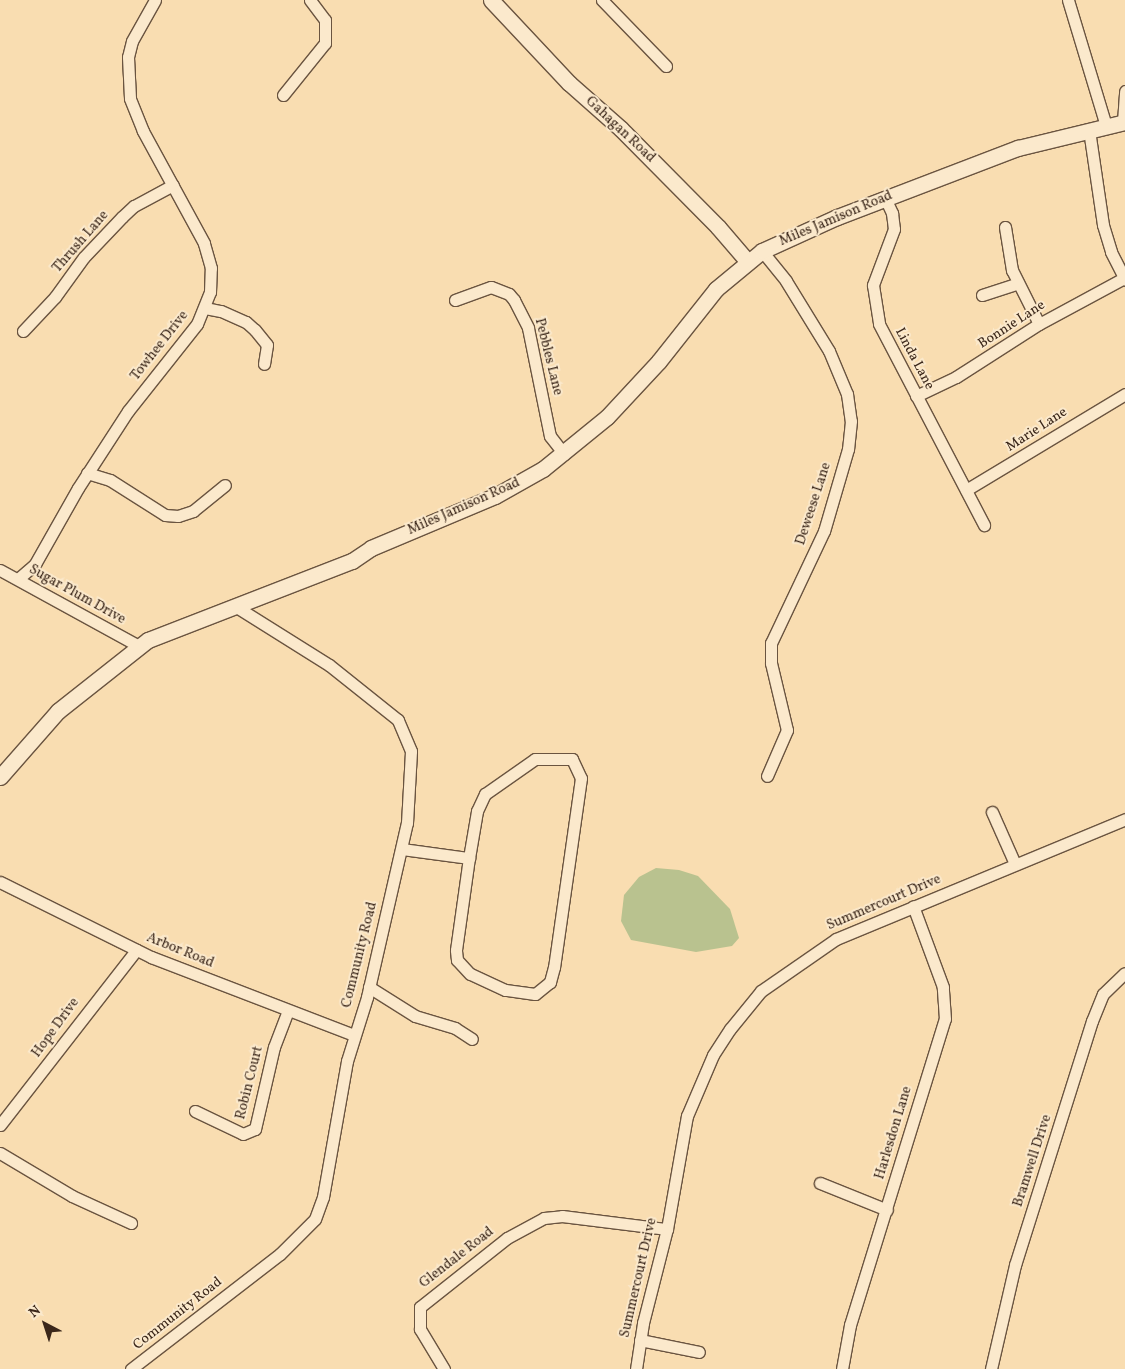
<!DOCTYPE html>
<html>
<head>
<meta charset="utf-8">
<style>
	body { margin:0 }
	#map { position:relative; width:1125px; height:1369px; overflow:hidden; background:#f9ddb1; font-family:Vollkorn,serif }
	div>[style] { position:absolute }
	.green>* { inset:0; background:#b9c28f }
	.roads { filter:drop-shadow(1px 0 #6a5440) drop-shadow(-1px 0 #6a5440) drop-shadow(0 1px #6a5440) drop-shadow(0 -1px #6a5440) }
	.street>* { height:11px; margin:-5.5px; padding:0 5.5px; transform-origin:5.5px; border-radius:5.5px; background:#fbe9cc }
	.secondary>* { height:15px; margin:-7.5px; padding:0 7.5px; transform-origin:7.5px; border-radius:7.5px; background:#fbe9cc }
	span { translate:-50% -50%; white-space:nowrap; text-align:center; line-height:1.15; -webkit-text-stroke:4px #fbe9cc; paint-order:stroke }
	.street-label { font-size:14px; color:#3b271a }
	.north { position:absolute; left:20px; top:1299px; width:50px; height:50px; -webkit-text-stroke:4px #fbe9cc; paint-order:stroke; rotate:320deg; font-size:14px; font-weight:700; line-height:20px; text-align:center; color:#3b271a }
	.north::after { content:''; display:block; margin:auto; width:18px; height:22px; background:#3b271a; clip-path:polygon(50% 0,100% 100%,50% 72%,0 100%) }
</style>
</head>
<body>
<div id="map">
	<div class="green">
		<i style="clip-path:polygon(656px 868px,679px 870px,698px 876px,730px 909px,739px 938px,732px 946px,696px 952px,631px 940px,621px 921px,624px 895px,639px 877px)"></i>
	</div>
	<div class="roads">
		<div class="street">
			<i style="left:602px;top:0;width:92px;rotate:45.9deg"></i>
			<i style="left:1068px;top:0;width:132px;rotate:73.2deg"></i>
			<i style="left:283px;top:95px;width:67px;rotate:-51.1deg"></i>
			<i style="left:325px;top:43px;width:23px;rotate:-90deg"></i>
			<i style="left:325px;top:20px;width:25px;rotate:-127deg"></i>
			<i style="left:1123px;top:122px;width:31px;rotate:-86deg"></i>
			<i style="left:1089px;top:130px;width:96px;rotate:81.6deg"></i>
			<i style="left:1103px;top:225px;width:28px;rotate:73deg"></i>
			<i style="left:1111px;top:252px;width:31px;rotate:63deg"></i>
			<i style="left:885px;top:198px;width:17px;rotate:65deg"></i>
			<i style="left:892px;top:213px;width:16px;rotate:83deg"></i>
			<i style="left:894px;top:229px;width:60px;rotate:110.6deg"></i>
			<i style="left:873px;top:285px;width:39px;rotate:81deg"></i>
			<i style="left:879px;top:324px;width:227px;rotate:62.4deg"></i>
			<i style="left:1005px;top:227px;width:44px;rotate:80.8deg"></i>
			<i style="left:1012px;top:270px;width:60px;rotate:63.4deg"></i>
			<i style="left:762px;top:251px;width:38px;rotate:51deg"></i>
			<i style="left:786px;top:281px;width:82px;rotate:58.4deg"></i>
			<i style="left:829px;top:351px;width:47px;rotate:67.3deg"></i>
			<i style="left:847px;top:394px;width:27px;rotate:82deg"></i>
			<i style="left:851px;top:421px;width:28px;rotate:96deg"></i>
			<i style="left:848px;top:449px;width:85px;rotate:106.3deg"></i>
			<i style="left:824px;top:531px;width:124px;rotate:115.3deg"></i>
			<i style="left:771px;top:643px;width:20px;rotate:90deg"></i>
			<i style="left:771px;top:663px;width:69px;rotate:76.6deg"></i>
			<i style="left:787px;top:730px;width:50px;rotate:113.5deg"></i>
			<i style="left:982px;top:295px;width:38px;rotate:-18deg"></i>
			<i style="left:455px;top:300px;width:38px;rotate:-20deg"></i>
			<i style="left:491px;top:287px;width:19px;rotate:21deg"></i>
			<i style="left:509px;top:294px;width:8px;rotate:50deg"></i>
			<i style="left:514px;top:300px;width:31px;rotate:63deg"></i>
			<i style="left:528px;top:328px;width:110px;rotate:78.5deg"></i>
			<i style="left:550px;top:436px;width:23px;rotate:52deg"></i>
			<i style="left:205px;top:308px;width:16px;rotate:11deg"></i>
			<i style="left:221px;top:311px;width:27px;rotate:24deg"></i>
			<i style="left:246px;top:322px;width:12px;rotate:42deg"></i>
			<i style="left:255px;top:330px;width:19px;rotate:51deg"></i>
			<i style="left:267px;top:345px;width:19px;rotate:99deg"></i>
			<i style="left:23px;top:331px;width:47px;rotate:-46.7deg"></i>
			<i style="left:55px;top:297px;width:49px;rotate:-54.1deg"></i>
			<i style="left:84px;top:257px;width:55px;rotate:-46.5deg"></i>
			<i style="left:122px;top:217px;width:16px;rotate:-43deg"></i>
			<i style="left:134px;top:206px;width:44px;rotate:-28.3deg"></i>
			<i style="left:916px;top:396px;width:44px;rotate:-25.4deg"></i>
			<i style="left:956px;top:377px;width:98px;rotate:-32.6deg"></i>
			<i style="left:1039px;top:324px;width:97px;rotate:-28.4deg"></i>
			<i style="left:87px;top:473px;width:24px;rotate:17deg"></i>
			<i style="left:110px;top:480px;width:65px;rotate:32.5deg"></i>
			<i style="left:165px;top:515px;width:13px;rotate:4deg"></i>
			<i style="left:178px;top:516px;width:16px;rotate:-18deg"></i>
			<i style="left:193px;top:511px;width:41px;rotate:-39.1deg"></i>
			<i style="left:966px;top:490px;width:186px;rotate:-31.1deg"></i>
			<i style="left:0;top:570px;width:158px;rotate:28.7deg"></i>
			<i style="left:18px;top:579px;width:23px;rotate:-41deg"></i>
			<i style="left:35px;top:564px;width:87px;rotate:-60.5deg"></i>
			<i style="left:78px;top:488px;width:92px;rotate:-57deg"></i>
			<i style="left:128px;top:411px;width:111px;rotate:-51.6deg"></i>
			<i style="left:197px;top:324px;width:35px;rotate:-68deg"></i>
			<i style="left:210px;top:292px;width:24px;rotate:-88deg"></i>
			<i style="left:211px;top:268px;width:26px;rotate:-106deg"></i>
			<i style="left:204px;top:243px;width:128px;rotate:-118.6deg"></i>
			<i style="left:143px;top:131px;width:35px;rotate:-112deg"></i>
			<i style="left:130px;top:98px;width:41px;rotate:-92.8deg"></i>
			<i style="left:128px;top:57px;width:16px;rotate:-76deg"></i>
			<i style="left:132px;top:41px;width:47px;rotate:-60.7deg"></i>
			<i style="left:992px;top:812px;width:57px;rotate:66.1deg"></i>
			<i style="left:402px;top:849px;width:68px;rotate:7.7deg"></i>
			<i style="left:469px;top:858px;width:48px;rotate:-80.3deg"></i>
			<i style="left:477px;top:811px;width:19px;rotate:-65deg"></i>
			<i style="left:485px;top:794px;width:61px;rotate:-35deg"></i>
			<i style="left:535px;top:759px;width:37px"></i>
			<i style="left:572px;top:759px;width:21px;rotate:65deg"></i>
			<i style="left:581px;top:778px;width:191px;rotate:98.1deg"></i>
			<i style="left:554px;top:967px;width:16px;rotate:105deg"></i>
			<i style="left:550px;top:982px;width:19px;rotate:141deg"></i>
			<i style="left:535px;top:994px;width:30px;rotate:-172deg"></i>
			<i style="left:505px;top:990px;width:38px;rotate:-155deg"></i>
			<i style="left:470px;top:974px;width:19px;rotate:-133deg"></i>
			<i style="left:457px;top:960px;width:10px;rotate:-96deg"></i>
			<i style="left:456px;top:950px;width:93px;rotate:-82deg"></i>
			<i style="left:0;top:882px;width:169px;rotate:26.4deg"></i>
			<i style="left:151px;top:957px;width:217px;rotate:21deg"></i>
			<i style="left:369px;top:987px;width:54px;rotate:32.2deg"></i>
			<i style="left:415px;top:1016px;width:42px;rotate:16.7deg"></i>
			<i style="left:455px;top:1028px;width:20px;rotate:33deg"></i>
			<i style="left:195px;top:1111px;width:53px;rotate:25.6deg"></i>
			<i style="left:243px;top:1134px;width:13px;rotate:-23deg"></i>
			<i style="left:255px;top:1129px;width:84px;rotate:-77deg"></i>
			<i style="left:274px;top:1047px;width:39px;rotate:-69deg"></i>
			<i style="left:0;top:1125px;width:222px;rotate:-52.1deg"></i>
			<i style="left:0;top:1153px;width:84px;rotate:30.8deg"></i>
			<i style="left:72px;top:1196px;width:65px;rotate:24.6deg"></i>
			<i style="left:820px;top:1183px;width:72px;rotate:21.9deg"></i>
			<i style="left:640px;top:1340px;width:60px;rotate:11.5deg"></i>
			<i style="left:131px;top:1369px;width:188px;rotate:-37.7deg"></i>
			<i style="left:280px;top:1254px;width:49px;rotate:-45deg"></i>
			<i style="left:315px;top:1219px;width:23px;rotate:-70deg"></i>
			<i style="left:323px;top:1197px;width:138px;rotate:-80deg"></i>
			<i style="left:347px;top:1061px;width:67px;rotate:-72.6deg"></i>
			<i style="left:367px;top:997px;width:179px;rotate:-77.1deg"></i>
			<i style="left:407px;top:823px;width:72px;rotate:-86.8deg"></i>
			<i style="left:411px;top:751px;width:34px;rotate:-113deg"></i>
			<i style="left:398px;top:720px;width:88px;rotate:-141.4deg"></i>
			<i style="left:329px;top:665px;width:111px;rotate:-147.9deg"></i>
			<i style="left:444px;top:1369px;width:47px;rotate:-121deg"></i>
			<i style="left:420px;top:1329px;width:22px;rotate:-90deg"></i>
			<i style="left:420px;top:1307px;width:111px;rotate:-38.4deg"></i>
			<i style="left:507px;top:1238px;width:42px;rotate:-28.4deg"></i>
			<i style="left:544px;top:1218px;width:18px;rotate:-6deg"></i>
			<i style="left:562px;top:1216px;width:106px;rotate:7.1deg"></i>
			<i style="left:636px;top:1369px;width:47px;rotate:-81.3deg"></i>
			<i style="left:643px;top:1323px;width:97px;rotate:-75.7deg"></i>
			<i style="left:667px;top:1229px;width:115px;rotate:-80deg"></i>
			<i style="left:687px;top:1116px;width:66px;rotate:-66.9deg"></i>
			<i style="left:713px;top:1055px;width:31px;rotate:-57deg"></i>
			<i style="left:730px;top:1029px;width:49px;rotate:-50.8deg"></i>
			<i style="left:761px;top:991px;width:91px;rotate:-34.7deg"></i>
			<i style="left:836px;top:939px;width:313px;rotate:-22.5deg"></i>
			<i style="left:842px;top:1369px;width:45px;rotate:-79.7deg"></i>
			<i style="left:850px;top:1325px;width:320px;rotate:-72.8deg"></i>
			<i style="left:945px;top:1019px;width:32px;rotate:-94deg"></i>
			<i style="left:943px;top:987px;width:86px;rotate:-110.3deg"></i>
			<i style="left:991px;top:1369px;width:107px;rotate:-77deg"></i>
			<i style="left:1015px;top:1265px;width:256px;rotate:-72.5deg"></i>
			<i style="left:1092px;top:1021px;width:29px;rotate:-68deg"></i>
			<i style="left:1103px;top:994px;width:30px;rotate:-44deg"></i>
		</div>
		<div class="secondary">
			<i style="left:491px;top:0;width:114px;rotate:46.8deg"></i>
			<i style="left:569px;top:83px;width:69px;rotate:41.5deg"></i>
			<i style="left:621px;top:129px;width:138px;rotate:45.3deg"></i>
			<i style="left:718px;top:227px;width:46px;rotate:49.4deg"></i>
			<i style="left:0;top:777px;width:88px;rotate:-48.7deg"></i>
			<i style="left:58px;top:711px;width:115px;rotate:-38.3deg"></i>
			<i style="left:148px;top:640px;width:219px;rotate:-21.2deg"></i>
			<i style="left:352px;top:561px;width:23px;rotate:-34deg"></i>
			<i style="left:371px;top:548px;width:134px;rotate:-22.8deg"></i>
			<i style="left:495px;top:496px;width:55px;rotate:-29.4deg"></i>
			<i style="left:543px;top:469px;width:82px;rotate:-39.1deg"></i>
			<i style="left:607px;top:417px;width:76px;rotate:-47.1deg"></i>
			<i style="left:659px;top:361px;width:92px;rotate:-51.6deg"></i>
			<i style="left:716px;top:289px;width:60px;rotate:-39.6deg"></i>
			<i style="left:762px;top:251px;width:82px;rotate:-24.4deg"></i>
			<i style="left:837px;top:217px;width:194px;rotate:-20.9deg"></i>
			<i style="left:1018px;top:148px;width:110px;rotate:-13.7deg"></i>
		</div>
	</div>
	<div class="street-label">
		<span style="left:620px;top:130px;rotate:43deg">Gahagan Road</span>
		<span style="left:836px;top:219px;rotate:-23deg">Miles Jamison Road</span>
		<span style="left:81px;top:242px;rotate:-49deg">Thrush Lane</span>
		<span style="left:1012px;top:325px;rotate:-33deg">Bonnie Lane</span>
		<span style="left:160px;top:346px;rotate:-52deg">Towhee Drive</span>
		<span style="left:548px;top:357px;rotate:76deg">Pebbles Lane</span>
		<span style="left:914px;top:359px;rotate:62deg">Linda Lane</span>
		<span style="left:1037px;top:430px;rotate:-33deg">Marie Lane</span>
		<span style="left:814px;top:504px;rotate:-72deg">Deweese Lane</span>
		<span style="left:464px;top:507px;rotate:-24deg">Miles Jamison Road</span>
		<span style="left:77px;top:595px;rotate:29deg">Sugar Plum Drive</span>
		<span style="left:884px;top:903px;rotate:-23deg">Summercourt Drive</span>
		<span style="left:180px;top:951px;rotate:22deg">Arbor Road</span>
		<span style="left:360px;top:955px;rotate:-76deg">Community Road</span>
		<span style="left:56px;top:1028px;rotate:-54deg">Hope Drive</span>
		<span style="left:250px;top:1083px;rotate:-76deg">Robin Court</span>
		<span style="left:894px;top:1133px;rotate:-73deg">Harlesdon Lane</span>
		<span style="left:1033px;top:1161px;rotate:-72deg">Bramwell Drive</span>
		<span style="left:457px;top:1258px;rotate:-38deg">Glendale Road</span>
		<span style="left:639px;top:1278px;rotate:-77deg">Summercourt Drive</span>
		<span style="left:178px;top:1314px;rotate:-38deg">Community Road</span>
	</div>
	<div class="north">N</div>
</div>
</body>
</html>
